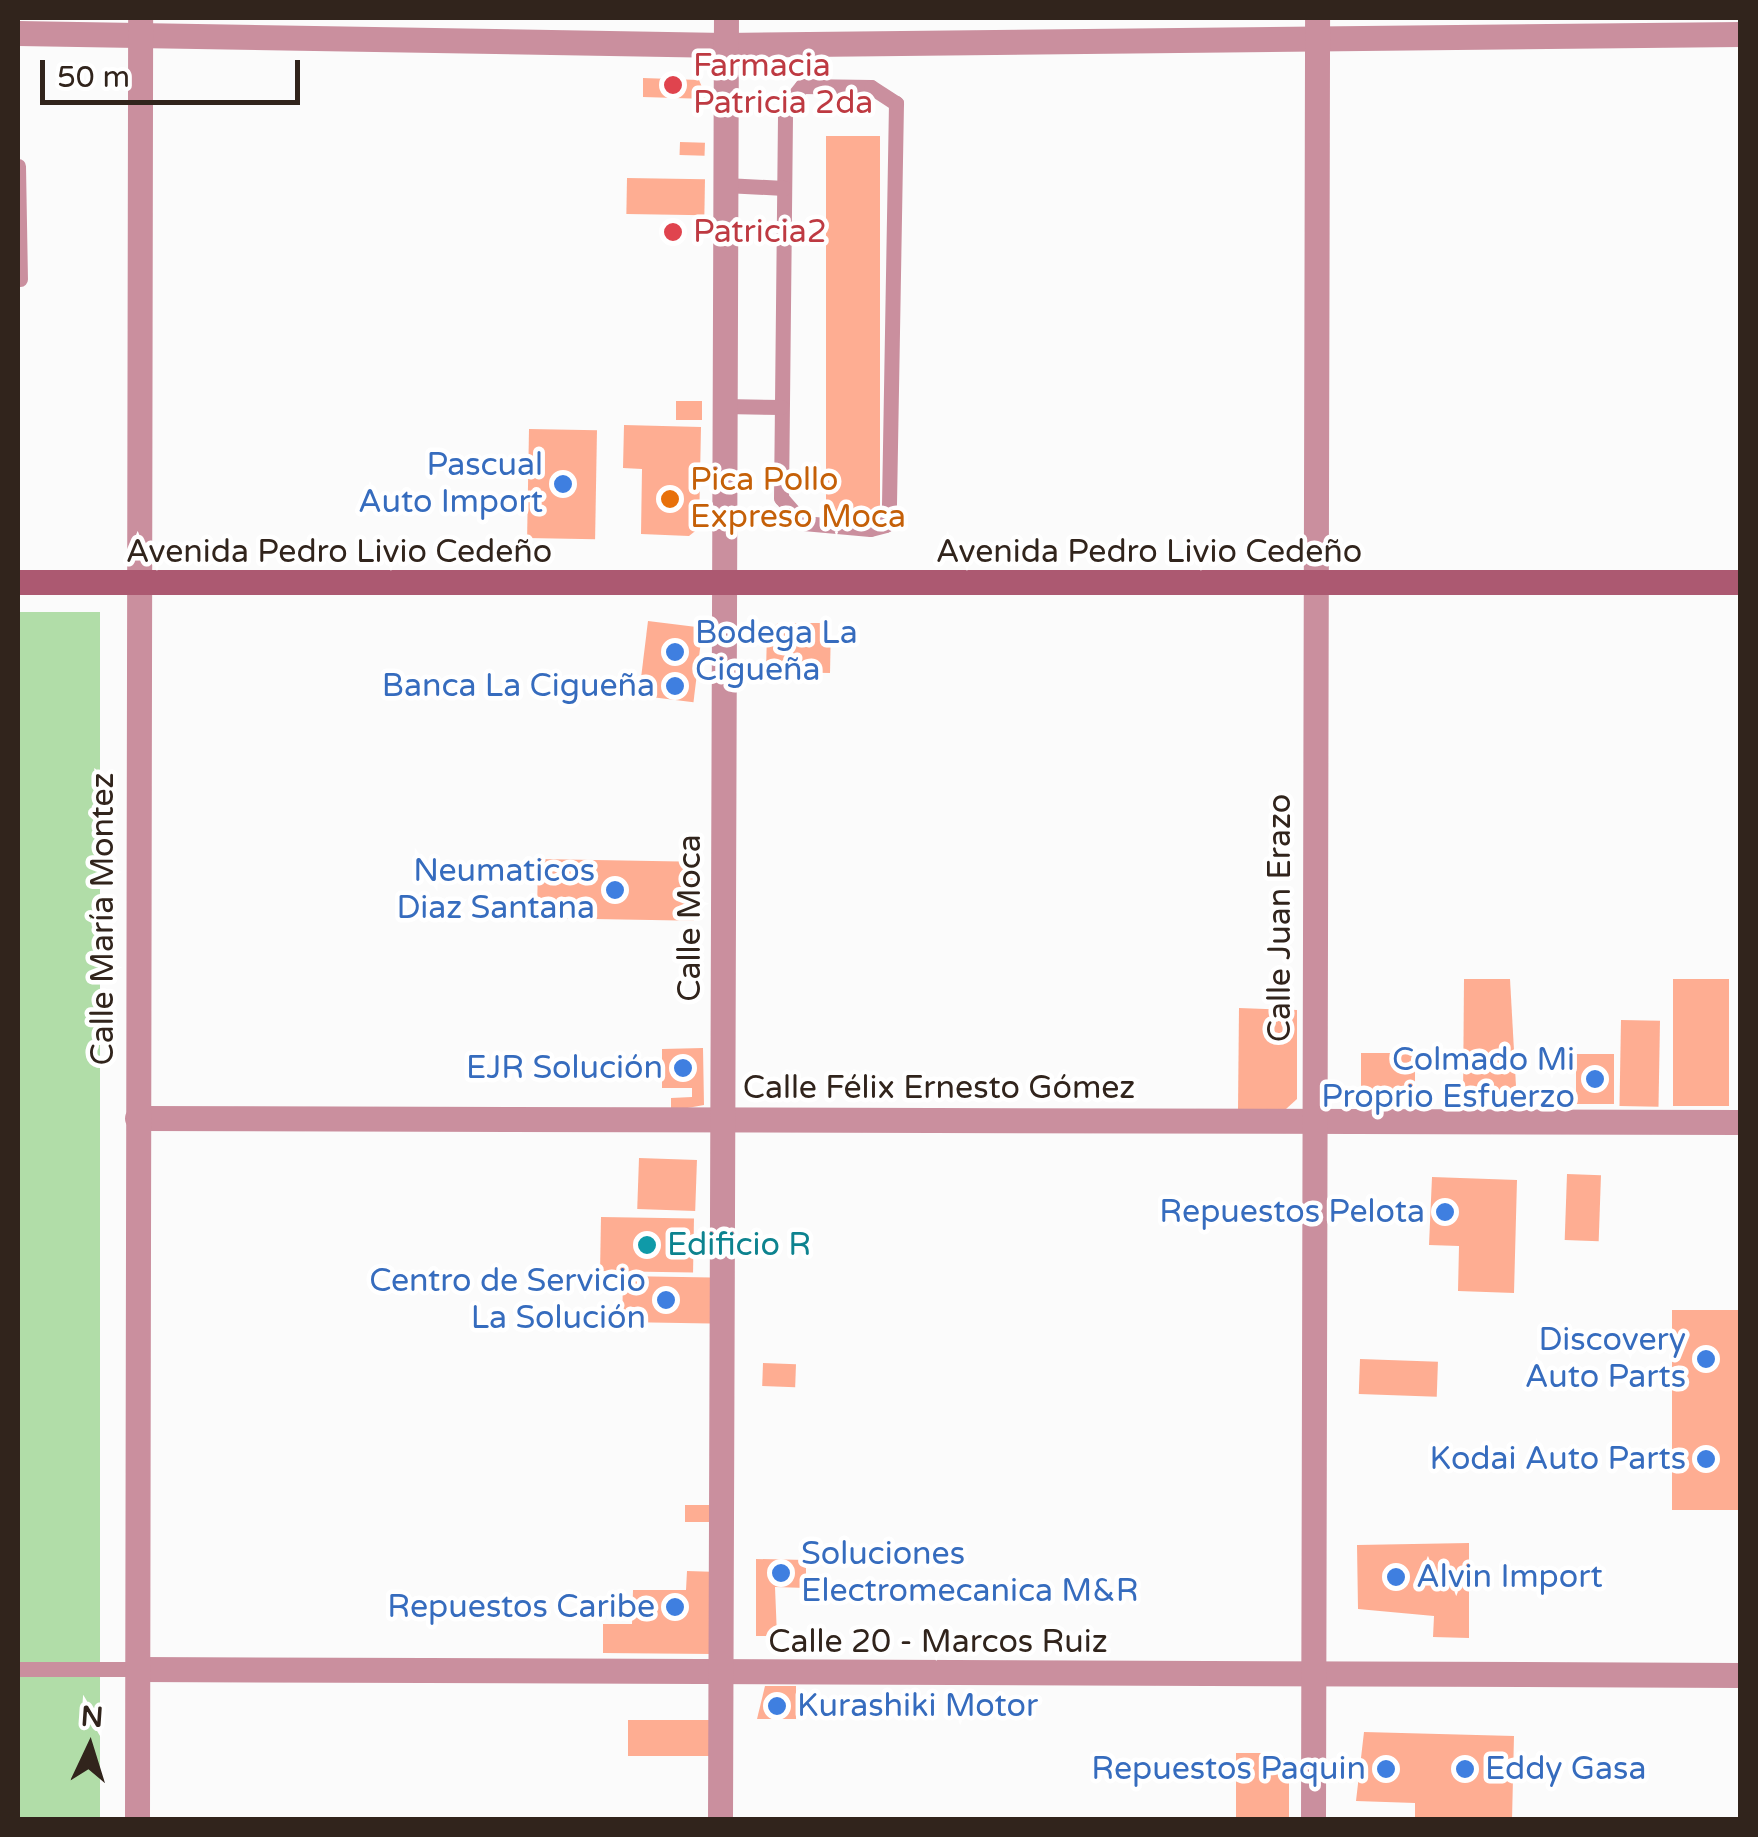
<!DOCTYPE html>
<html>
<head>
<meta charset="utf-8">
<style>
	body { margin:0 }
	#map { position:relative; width:1758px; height:1837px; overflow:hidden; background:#fbfbfb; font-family:"Varela Round",sans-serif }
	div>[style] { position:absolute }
	.green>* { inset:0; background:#b1dda8; transform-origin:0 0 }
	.building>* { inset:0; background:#fead92; transform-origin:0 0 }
	.lane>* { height:15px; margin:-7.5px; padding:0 7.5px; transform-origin:7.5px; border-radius:7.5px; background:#ca8f9e }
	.street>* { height:25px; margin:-12.5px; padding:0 12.5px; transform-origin:12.5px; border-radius:12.5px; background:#ca8f9e }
	.secondary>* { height:25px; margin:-12.5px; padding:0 12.5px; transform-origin:12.5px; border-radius:12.5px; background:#ac5971 }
	.dots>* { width:28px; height:28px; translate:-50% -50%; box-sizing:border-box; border:5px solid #fff; border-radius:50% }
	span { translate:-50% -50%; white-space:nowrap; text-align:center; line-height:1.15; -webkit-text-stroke:9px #fff; paint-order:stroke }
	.health-label { font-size:32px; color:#be3a42 }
	.left { translate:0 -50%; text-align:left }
	.shop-label { font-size:32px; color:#366cbe }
	.right { translate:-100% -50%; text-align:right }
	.food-label { font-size:32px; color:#c56008 }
	.street-label { font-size:32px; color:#31241c }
	.culture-label { font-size:32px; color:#0d838f }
	.frame { position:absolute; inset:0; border:20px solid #31241c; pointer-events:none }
	.north { position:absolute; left:40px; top:1697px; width:100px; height:100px; -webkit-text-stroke:8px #fff; paint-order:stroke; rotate:4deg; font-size:28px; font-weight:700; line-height:40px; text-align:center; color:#31241c }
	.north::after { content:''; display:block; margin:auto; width:35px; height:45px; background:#31241c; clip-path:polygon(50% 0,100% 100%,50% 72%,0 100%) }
	.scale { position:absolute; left:40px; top:60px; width:260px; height:45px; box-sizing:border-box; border:5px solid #31241c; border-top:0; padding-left:12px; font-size:30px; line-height:35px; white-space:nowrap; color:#31241c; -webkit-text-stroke:8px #fff; paint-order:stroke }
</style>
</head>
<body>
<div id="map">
	<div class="green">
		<i style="left:18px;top:612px;width:82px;height:1208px"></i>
	</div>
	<div class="building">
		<i style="clip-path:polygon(643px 78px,699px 80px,707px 99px,643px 97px)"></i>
		<i style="left:826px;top:136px;width:54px;height:380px"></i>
		<i style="left:680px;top:142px;width:25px;height:13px;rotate:2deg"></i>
		<i style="left:627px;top:178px;width:78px;height:36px;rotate:1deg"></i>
		<i style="left:676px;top:401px;width:26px;height:19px"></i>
		<i style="clip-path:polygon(624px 425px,701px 427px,699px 528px,689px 536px,641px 534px,642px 469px,623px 468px)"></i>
		<i style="left:529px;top:429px;width:68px;height:109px;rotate:1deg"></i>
		<i style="left:648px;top:621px;width:55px;height:75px;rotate:7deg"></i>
		<i style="clip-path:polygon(778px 623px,831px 623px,830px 673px,766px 672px,767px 632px)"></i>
		<i style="left:538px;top:859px;width:157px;height:59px;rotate:1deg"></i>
		<i style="clip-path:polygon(1464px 979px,1510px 979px,1517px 1104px,1463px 1103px)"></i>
		<i style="left:1673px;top:979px;width:56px;height:127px"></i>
		<i style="clip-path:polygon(1239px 1008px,1297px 1010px,1297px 1099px,1286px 1109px,1238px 1110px)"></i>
		<i style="left:1621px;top:1020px;width:39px;height:86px;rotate:1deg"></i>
		<i style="clip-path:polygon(703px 1048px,704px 1105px,671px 1111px,671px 1098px,692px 1097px,692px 1088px,662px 1088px,662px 1049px)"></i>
		<i style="clip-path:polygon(1361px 1053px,1415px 1053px,1415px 1098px,1361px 1091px)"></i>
		<i style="left:1576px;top:1054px;width:38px;height:50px"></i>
		<i style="left:639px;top:1158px;width:58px;height:51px;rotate:2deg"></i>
		<i style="left:1567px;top:1174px;width:34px;height:66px;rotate:2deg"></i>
		<i style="clip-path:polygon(1432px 1177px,1517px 1180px,1514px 1293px,1458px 1291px,1459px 1246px,1429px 1245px)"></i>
		<i style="left:601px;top:1217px;width:93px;height:54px;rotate:1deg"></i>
		<i style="left:623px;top:1276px;width:88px;height:46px;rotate:1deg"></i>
		<i style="left:1672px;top:1310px;width:68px;height:200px"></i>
		<i style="left:1360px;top:1359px;width:78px;height:35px;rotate:2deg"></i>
		<i style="left:763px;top:1363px;width:33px;height:23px;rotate:2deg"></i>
		<i style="left:685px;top:1505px;width:35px;height:17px"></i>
		<i style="clip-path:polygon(1469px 1543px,1469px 1638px,1433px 1637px,1434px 1616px,1358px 1609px,1357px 1545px)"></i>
		<i style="clip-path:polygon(756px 1559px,806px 1560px,806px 1588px,775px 1587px,777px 1636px,756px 1636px)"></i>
		<i style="clip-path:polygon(687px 1571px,719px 1572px,712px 1654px,603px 1653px,603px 1624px,632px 1624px,633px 1590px,686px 1590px)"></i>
		<i style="clip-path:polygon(765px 1686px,796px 1686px,796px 1719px,757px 1719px)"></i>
		<i style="left:628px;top:1720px;width:82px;height:36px"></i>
		<i style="clip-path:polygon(1364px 1732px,1514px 1736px,1512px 1820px,1415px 1820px,1415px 1803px,1356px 1801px)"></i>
		<i style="clip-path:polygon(1236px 1753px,1277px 1753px,1289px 1762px,1289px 1820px,1236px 1820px)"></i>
	</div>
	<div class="lane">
		<i style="left:802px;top:86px;width:69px;rotate:0.8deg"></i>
		<i style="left:871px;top:87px;width:30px;rotate:33deg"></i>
		<i style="left:896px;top:103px;width:404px;rotate:91deg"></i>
		<i style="left:889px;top:507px;width:18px;rotate:99deg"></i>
		<i style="left:886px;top:525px;width:16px;rotate:166deg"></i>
		<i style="left:870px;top:529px;width:67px;rotate:-174.9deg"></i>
		<i style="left:803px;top:523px;width:33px;rotate:-131deg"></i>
		<i style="left:781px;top:498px;width:391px;rotate:-89.4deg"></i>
		<i style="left:785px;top:107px;width:27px;rotate:-51deg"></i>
		<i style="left:18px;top:166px;width:113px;rotate:89deg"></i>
		<i style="left:725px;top:185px;width:59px;rotate:2.9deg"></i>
		<i style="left:724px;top:406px;width:57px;rotate:1deg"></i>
		<i style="left:18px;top:1669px;width:119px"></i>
	</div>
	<div class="street">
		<i style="left:18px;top:33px;width:707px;rotate:0.97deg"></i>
		<i style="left:725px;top:45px;width:1015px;rotate:-0.62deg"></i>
		<i style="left:137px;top:1118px;width:1603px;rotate:0.14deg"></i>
		<i style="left:137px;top:1669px;width:1603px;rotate:0.21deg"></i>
		<i style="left:137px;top:1820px;width:1802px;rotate:-89.9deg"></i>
		<i style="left:720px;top:1820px;width:1802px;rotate:-89.81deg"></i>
		<i style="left:1313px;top:1820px;width:1802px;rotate:-89.87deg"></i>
	</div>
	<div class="secondary">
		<i style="left:18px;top:582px;width:1722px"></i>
	</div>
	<div class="dots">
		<i style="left:673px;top:85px;background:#e0444e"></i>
		<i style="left:673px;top:232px;background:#e0444e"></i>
		<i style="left:563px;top:484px;background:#3f7fe0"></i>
		<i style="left:670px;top:499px;background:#e8710a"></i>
		<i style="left:675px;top:652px;background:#3f7fe0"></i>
		<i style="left:675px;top:686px;background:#3f7fe0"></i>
		<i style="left:615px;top:890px;background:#3f7fe0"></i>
		<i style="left:683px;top:1068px;background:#3f7fe0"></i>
		<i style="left:1595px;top:1079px;background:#3f7fe0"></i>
		<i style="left:1445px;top:1212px;background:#3f7fe0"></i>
		<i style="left:647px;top:1245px;background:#0f9aa8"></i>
		<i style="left:666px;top:1300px;background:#3f7fe0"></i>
		<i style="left:1706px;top:1359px;background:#3f7fe0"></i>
		<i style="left:1706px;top:1459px;background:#3f7fe0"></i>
		<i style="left:781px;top:1573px;background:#3f7fe0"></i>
		<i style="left:1396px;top:1577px;background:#3f7fe0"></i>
		<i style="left:675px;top:1607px;background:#3f7fe0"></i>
		<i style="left:777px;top:1706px;background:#3f7fe0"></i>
		<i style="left:1386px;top:1769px;background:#3f7fe0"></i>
		<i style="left:1465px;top:1769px;background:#3f7fe0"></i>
	</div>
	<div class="health-label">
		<span class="left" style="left:693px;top:85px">Farmacia<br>Patricia 2da</span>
		<span class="left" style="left:693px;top:232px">Patricia2</span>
	</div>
	<div class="shop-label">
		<span class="right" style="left:543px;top:484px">Pascual<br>Auto Import</span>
		<span class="left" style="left:695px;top:652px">Bodega La<br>Cigueña</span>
		<span class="right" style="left:655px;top:686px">Banca La Cigueña</span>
		<span class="right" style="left:595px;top:890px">Neumaticos<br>Diaz Santana</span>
		<span class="right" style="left:1575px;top:1079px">Colmado Mi<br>Proprio Esfuerzo</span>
		<span class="right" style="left:663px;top:1068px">EJR Solución</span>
		<span class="right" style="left:1425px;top:1212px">Repuestos Pelota</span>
		<span class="right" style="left:646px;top:1300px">Centro de Servicio<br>La Solución</span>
		<span class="right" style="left:1686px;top:1359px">Discovery<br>Auto Parts</span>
		<span class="right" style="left:1686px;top:1459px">Kodai Auto Parts</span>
		<span class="left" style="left:801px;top:1573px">Soluciones<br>Electromecanica M&amp;R</span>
		<span class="left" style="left:1416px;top:1577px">Alvin Import</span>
		<span class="right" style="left:655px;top:1607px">Repuestos Caribe</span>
		<span class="left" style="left:797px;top:1706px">Kurashiki Motor</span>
		<span class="right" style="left:1366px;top:1769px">Repuestos Paquin</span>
		<span class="left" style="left:1485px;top:1769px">Eddy Gasa</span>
	</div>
	<div class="food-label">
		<span class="left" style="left:690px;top:499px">Pica Pollo<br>Expreso Moca</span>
	</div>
	<div class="street-label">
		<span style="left:339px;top:552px">Avenida Pedro Livio Cedeño</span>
		<span style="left:1149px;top:552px">Avenida Pedro Livio Cedeño</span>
		<span style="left:690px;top:918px;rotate:-90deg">Calle Moca</span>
		<span style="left:1280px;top:918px;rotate:-90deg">Calle Juan Erazo</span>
		<span style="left:103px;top:919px;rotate:-90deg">Calle María Montez</span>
		<span style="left:939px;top:1088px">Calle Félix Ernesto Gómez</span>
		<span style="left:938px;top:1642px">Calle 20 - Marcos Ruiz</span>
	</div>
	<div class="culture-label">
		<span class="left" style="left:667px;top:1245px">Edificio R</span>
	</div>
	<div class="frame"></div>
	<div class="north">N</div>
	<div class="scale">50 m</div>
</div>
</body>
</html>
